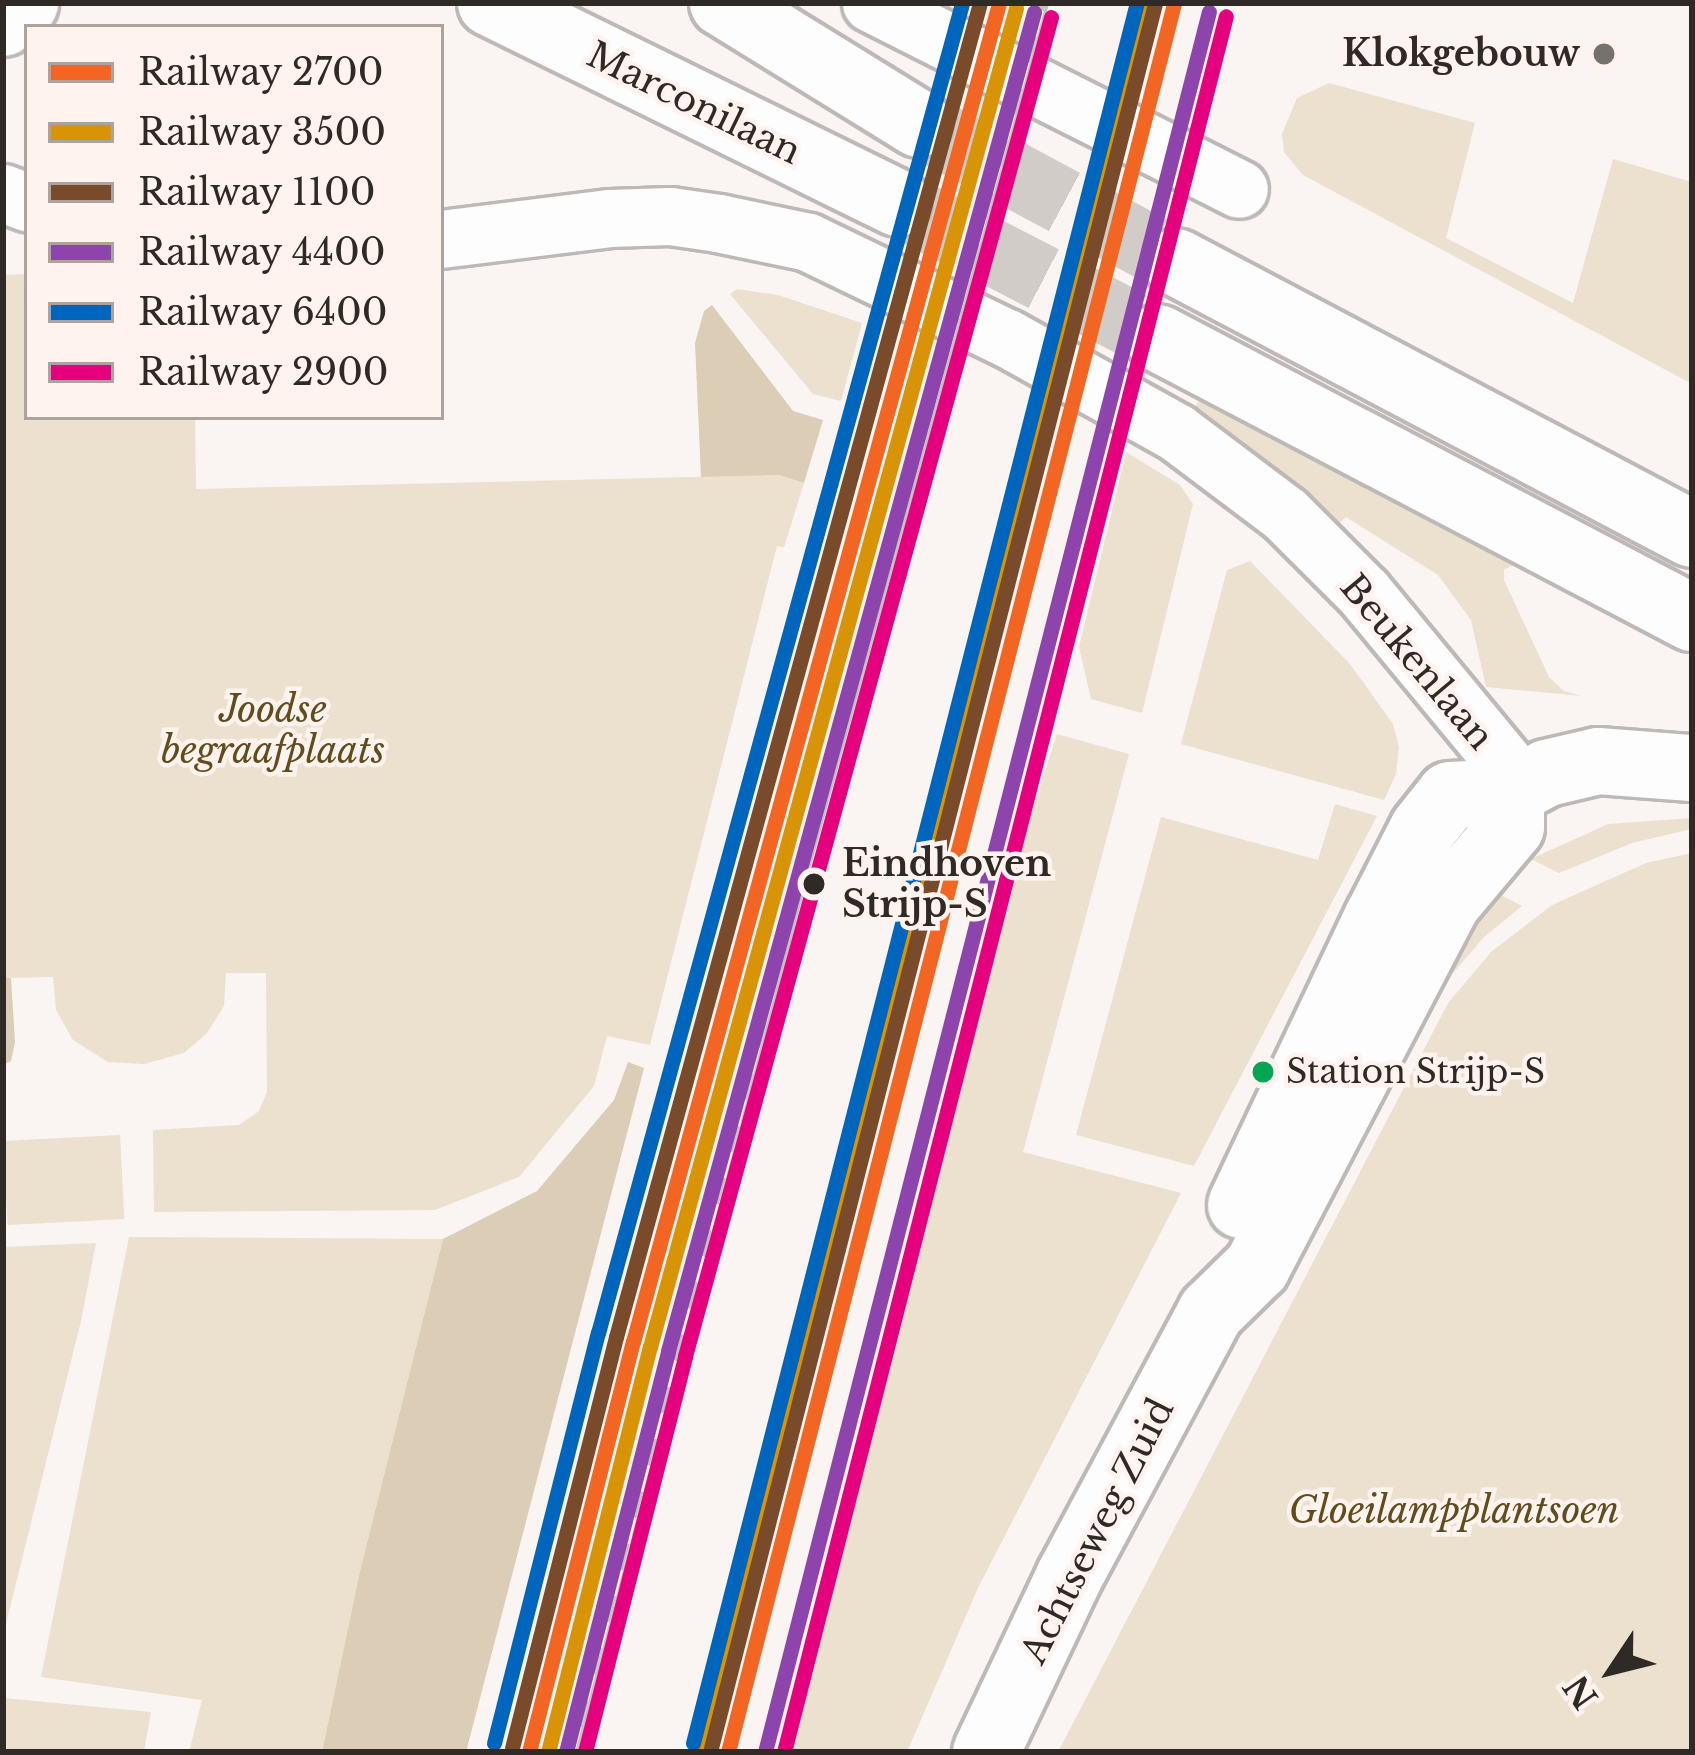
<!DOCTYPE html>
<html>
<head>
<meta charset="utf-8">
<style>
	body { margin:0 }
	#map { position:relative; width:1695px; height:1755px; overflow:hidden; background:#faf4f2; font-family:"Libre Baskerville",serif }
	div>[style] { position:absolute }
	.green>* { inset:0; background:#ece1cf; transform-origin:0 0 }
	.forest>* { inset:0; background:#dbcdb6 }
	.primary-tunnel>* { height:66px; margin-top:-33px; transform-origin:0; background:repeating-linear-gradient(90deg,#d2ccc9 0 66px,transparent 0 99px) }
	.roads { filter:drop-shadow(3px 0 #beb8b6) drop-shadow(-3px 0 #beb8b6) drop-shadow(0 3px #beb8b6) drop-shadow(0 -3px #beb8b6) }
	.street>* { height:57px; margin:-28.5px; padding:0 28.5px; transform-origin:28.5px; border-radius:28.5px; background:#fefdfd }
	.secondary>* { height:66px; margin:-33px; padding:0 33px; transform-origin:33px; border-radius:33px; background:#fefdfd }
	.primary>* { height:66px; margin:-33px; padding:0 33px; transform-origin:33px; border-radius:33px; background:#fefdfd }
	.rail>* { height:14px; margin-top:-7px; transform-origin:0; background:repeating-linear-gradient(90deg,#fef3ef 0 27px,#c4c3c2 0 54px); box-sizing:border-box; border-block:3px solid #c4c3c2 }
	.rail-1>* { height:15px; margin:-7.5px; padding:0 7.5px; transform-origin:7.5px; border-radius:7.5px; background:#f26522 }
	.rail-2>* { height:15px; margin:-7.5px; padding:0 7.5px; transform-origin:7.5px; border-radius:7.5px; background:#d99306 }
	.rail-3>* { height:15px; margin:-7.5px; padding:0 7.5px; transform-origin:7.5px; border-radius:7.5px; background:#7a4b2a }
	.rail-4>* { height:15px; margin:-7.5px; padding:0 7.5px; transform-origin:7.5px; border-radius:7.5px; background:#8e44ad }
	.rail-5>* { height:15px; margin:-7.5px; padding:0 7.5px; transform-origin:7.5px; border-radius:7.5px; background:#0065bd }
	.rail-6>* { height:15px; margin:-7.5px; padding:0 7.5px; transform-origin:7.5px; border-radius:7.5px; background:#e5007d }
	.dots>* { width:33px; height:33px; translate:-50% -50%; box-sizing:border-box; border:6px solid #fef3ef; border-radius:50% }
	span { translate:-50% -50%; white-space:nowrap; text-align:center; line-height:1.15; -webkit-text-stroke:9px #fef3ef; paint-order:stroke }
	.bus-label { font-size:33px; color:#302a27 }
	.left { translate:0 -50%; text-align:left }
	.poi-label { font-size:36px; color:#302a27; font-weight:700 }
	.right { translate:-100% -50%; text-align:right }
	.street-label { font-size:36px; color:#302a27 }
	.park-label { font-size:36px; color:#624c1b; font-style:italic }
	.stop-label { font-size:36px; color:#302a27; font-weight:700 }
	.frame { position:absolute; inset:0; border:6px solid #302a27; pointer-events:none }
	.legend { position:absolute; left:24px; top:24px; width:420px; height:396px; box-sizing:border-box; background:#fef3ef; border:3px solid #aca39f; margin:0; padding:15px 21px; list-style:none; font-size:36px; color:#302a27 }
	.legend li { display:flex; align-items:center; gap:24px; height:60px }
	.legend b { width:60px; border:3px solid #aca39f }
	.north { position:absolute; left:1551px; top:1611px; width:120px; height:120px; -webkit-text-stroke:9px #fef3ef; paint-order:stroke; rotate:235deg; font-size:33px; font-weight:700; line-height:48px; text-align:center; color:#302a27 }
	.north::after { content:''; display:block; margin:auto; width:42px; height:54px; background:#302a27; clip-path:polygon(50% 0,100% 100%,50% 72%,0 100%) }
</style>
</head>
<body>
<div id="map">
	<div class="green">
		<i style="clip-path:polygon(1329px 83px,1475px 123px,1446px 238px,1573px 303px,1613px 159px,1692px 182px,1692px 384px,1303px 175px,1284px 152px,1282px 134px,1297px 98px)"></i>
		<i style="clip-path:polygon(27px 274px,27px 417px,195px 417px,196px 489px,779px 475px,804px 483px,784px 547px,777px 546px,650px 1045px,607px 1036px,594px 1086px,519px 1177px,435px 1210px,154px 1212px,153px 1130px,239px 1125px,259px 1111px,267px 1092px,266px 973px,226px 973px,224px 1006px,207px 1033px,184px 1053px,144px 1064px,108px 1062px,73px 1040px,56px 1010px,53px 977px,3px 978px,3px 275px)"></i>
		<i style="clip-path:polygon(737px 289px,778px 295px,862px 323px,841px 401px,813px 394px,730px 294px)"></i>
		<i style="clip-path:polygon(1200px 398px,1513px 565px,1504px 570px,1504px 580px,1549px 677px,1564px 691px,1582px 696px,1486px 687px,1471px 620px,1438px 575px,1346px 517px,1334px 528px,1193px 411px)"></i>
		<i style="clip-path:polygon(1126px 452px,1180px 485px,1193px 504px,1142px 713px,1091px 699px,1079px 647px)"></i>
		<i style="clip-path:polygon(1250px 561px,1350px 664px,1393px 724px,1399px 747px,1396px 774px,1384px 800px,1181px 744px,1227px 570px)"></i>
		<i style="clip-path:polygon(1057px 734px,1129px 754px,1023px 1152px,1181px 1193px,978px 1588px,907px 1752px,786px 1752px,1015px 863px)"></i>
		<i style="clip-path:polygon(1335px 804px,1377px 816px,1194px 1166px,1076px 1135px,1161px 817px,1318px 860px)"></i>
		<i style="clip-path:polygon(1692px 818px,1692px 829px,1632px 843px,1559px 873px,1531px 859px,1608px 824px)"></i>
		<i style="clip-path:polygon(1692px 853px,1692px 1752px,1058px 1752px,1448px 1003px,1492px 951px,1552px 905px,1646px 863px)"></i>
		<i style="clip-path:polygon(1493px 891px,1522px 906px,1484px 937px,1436px 993px,1443px 969px)"></i>
		<i style="left:120px;top:1135px;width:84px;height:117px;rotate:87deg"></i>
		<i style="clip-path:polygon(129px 1237px,443px 1239px,360px 1571px,322px 1752px,189px 1752px,202px 1700px,41px 1677px)"></i>
		<i style="clip-path:polygon(96px 1243px,81px 1321px,3px 1636px,3px 1247px)"></i>
		<i style="clip-path:polygon(3px 1698px,151px 1712px,144px 1752px,3px 1752px)"></i>
	</div>
	<div class="forest">
		<i style="clip-path:polygon(712px 305px,793px 411px,823px 420px,804px 483px,779px 475px,701px 477px,695px 343px,704px 311px)"></i>
		<i style="clip-path:polygon(11px 978px,15px 1042px,11px 1061px,3px 1065px,3px 978px)"></i>
		<i style="clip-path:polygon(628px 1062px,644px 1068px,466px 1752px,322px 1752px,360px 1571px,443px 1239px,537px 1191px,614px 1100px)"></i>
	</div>
	<div class="primary-tunnel">
		<i style="left:919px;top:124px;width:292px;rotate:28.2deg"></i>
		<i style="left:897px;top:203px;width:294px;rotate:27.3deg"></i>
	</div>
	<div class="roads">
		<div class="street">
			<i style="left:871px;top:3px;width:412px;rotate:26.8deg"></i>
			<i style="left:3px;top:193px;width:26px;rotate:21deg"></i>
			<i style="left:441px;top:239px;width:169px;rotate:-7.1deg"></i>
			<i style="left:609px;top:218px;width:61px;rotate:-1.9deg"></i>
			<i style="left:670px;top:216px;width:49px;rotate:8.3deg"></i>
			<i style="left:718px;top:223px;width:92px;rotate:11.9deg"></i>
			<i style="left:808px;top:242px;width:221px;rotate:25.8deg"></i>
			<i style="left:1007px;top:338px;width:193px;rotate:29.1deg"></i>
			<i style="left:1176px;top:432px;width:136px;rotate:37deg"></i>
			<i style="left:1285px;top:514px;width:112px;rotate:45deg"></i>
			<i style="left:1364px;top:593px;width:248px;rotate:50.4deg"></i>
		</div>
		<div class="secondary">
			<i style="left:3px;top:23px;width:30px;rotate:-42deg"></i>
			<i style="left:1241px;top:1205px;width:319px;rotate:-64.6deg"></i>
			<i style="left:1378px;top:917px;width:99px;rotate:-62.9deg"></i>
			<i style="left:1423px;top:829px;width:43px;rotate:-51.5deg"></i>
			<i style="left:1450px;top:795px;width:61px;rotate:-2.8deg"></i>
			<i style="left:1511px;top:792px;width:41px;rotate:-27.8deg"></i>
			<i style="left:1547px;top:773px;width:52px;rotate:-13.2deg"></i>
			<i style="left:1598px;top:761px;width:94px;rotate:4.3deg"></i>
			<i style="left:986px;top:1752px;width:194px;rotate:-64.6deg"></i>
			<i style="left:1069px;top:1577px;width:301px;rotate:-61.8deg"></i>
			<i style="left:1211px;top:1312px;width:64px;rotate:-44.4deg"></i>
			<i style="left:1257px;top:1267px;width:412px;rotate:-62.4deg"></i>
			<i style="left:1448px;top:902px;width:98px;rotate:-50deg"></i>
			<i style="left:1511px;top:827px;width:35px;rotate:-90deg"></i>
		</div>
		<div class="primary">
			<i style="left:491px;top:3px;width:453px;rotate:26.2deg"></i>
			<i style="left:723px;top:3px;width:230px;rotate:31.7deg"></i>
			<i style="left:1176px;top:262px;width:583px;rotate:27.8deg"></i>
			<i style="left:1158px;top:338px;width:603px;rotate:27.67deg"></i>
		</div>
	</div>
	<div class="rail">
		<i style="left:571px;top:1752px;width:913px;rotate:-75.28deg"></i>
		<i style="left:803px;top:869px;width:898px;rotate:-74.57deg"></i>
	</div>
	<div class="rail-1">
		<i style="left:529px;top:1752px;width:423px;rotate:-75.8deg"></i>
		<i style="left:633px;top:1342px;width:1388px;rotate:-74.71deg"></i>
		<i style="left:728px;top:1752px;width:1805px;rotate:-75.69deg"></i>
	</div>
	<div class="rail-2">
		<i style="left:548px;top:1752px;width:418px;rotate:-75.9deg"></i>
		<i style="left:650px;top:1347px;width:1388px;rotate:-74.71deg"></i>
		<i style="left:701px;top:1752px;width:1801px;rotate:-75.66deg"></i>
	</div>
	<div class="rail-3">
		<i style="left:512px;top:1748px;width:424px;rotate:-75.8deg"></i>
		<i style="left:616px;top:1337px;width:1383px;rotate:-74.74deg"></i>
		<i style="left:711px;top:1748px;width:1801px;rotate:-75.72deg"></i>
	</div>
	<div class="rail-4">
		<i style="left:566px;top:1752px;width:414px;rotate:-75.7deg"></i>
		<i style="left:668px;top:1351px;width:1388px;rotate:-74.71deg"></i>
		<i style="left:765px;top:1752px;width:1796px;rotate:-75.69deg"></i>
	</div>
	<div class="rail-5">
		<i style="left:494px;top:1743px;width:423px;rotate:-75.8deg"></i>
		<i style="left:598px;top:1333px;width:1379px;rotate:-74.69deg"></i>
		<i style="left:693px;top:1743px;width:1796px;rotate:-75.69deg"></i>
	</div>
	<div class="rail-6">
		<i style="left:585px;top:1752px;width:408px;rotate:-75.8deg"></i>
		<i style="left:685px;top:1356px;width:1388px;rotate:-74.71deg"></i>
		<i style="left:784px;top:1752px;width:1791px;rotate:-75.72deg"></i>
	</div>
	<div class="dots">
		<i style="left:1604px;top:54px;background:#77716e"></i>
		<i style="left:814px;top:884px;background:#302a27"></i>
		<i style="left:1263px;top:1072px;background:#00a651"></i>
	</div>
	<div class="bus-label">
		<span class="left" style="left:1286px;top:1072px">Station Strijp-S</span>
	</div>
	<div class="poi-label">
		<span class="right" style="left:1580px;top:54px">Klokgebouw</span>
	</div>
	<div class="street-label">
		<span style="left:694px;top:103px;rotate:26deg">Marconilaan</span>
		<span style="left:1417px;top:662px;rotate:50deg">Beukenlaan</span>
		<span style="left:1097px;top:1531px;rotate:-63deg">Achtseweg Zuid</span>
	</div>
	<div class="park-label">
		<span style="left:273px;top:730px">Joodse<br>begraafplaats</span>
		<span style="left:1454px;top:1511px">Gloeilampplantsoen</span>
	</div>
	<div class="stop-label">
		<span class="left" style="left:842px;top:884px">Eindhoven<br>Strijp-S</span>
	</div>
	<div class="frame"></div>
	<ul class="legend">
	<li><b style="height:15px;background:#f26522"></b>Railway 2700</li>
	<li><b style="height:15px;background:#d99306"></b>Railway 3500</li>
	<li><b style="height:15px;background:#7a4b2a"></b>Railway 1100</li>
	<li><b style="height:15px;background:#8e44ad"></b>Railway 4400</li>
	<li><b style="height:15px;background:#0065bd"></b>Railway 6400</li>
	<li><b style="height:15px;background:#e5007d"></b>Railway 2900</li>
	</ul>
	<div class="north">N</div>
</div>
</body>
</html>
